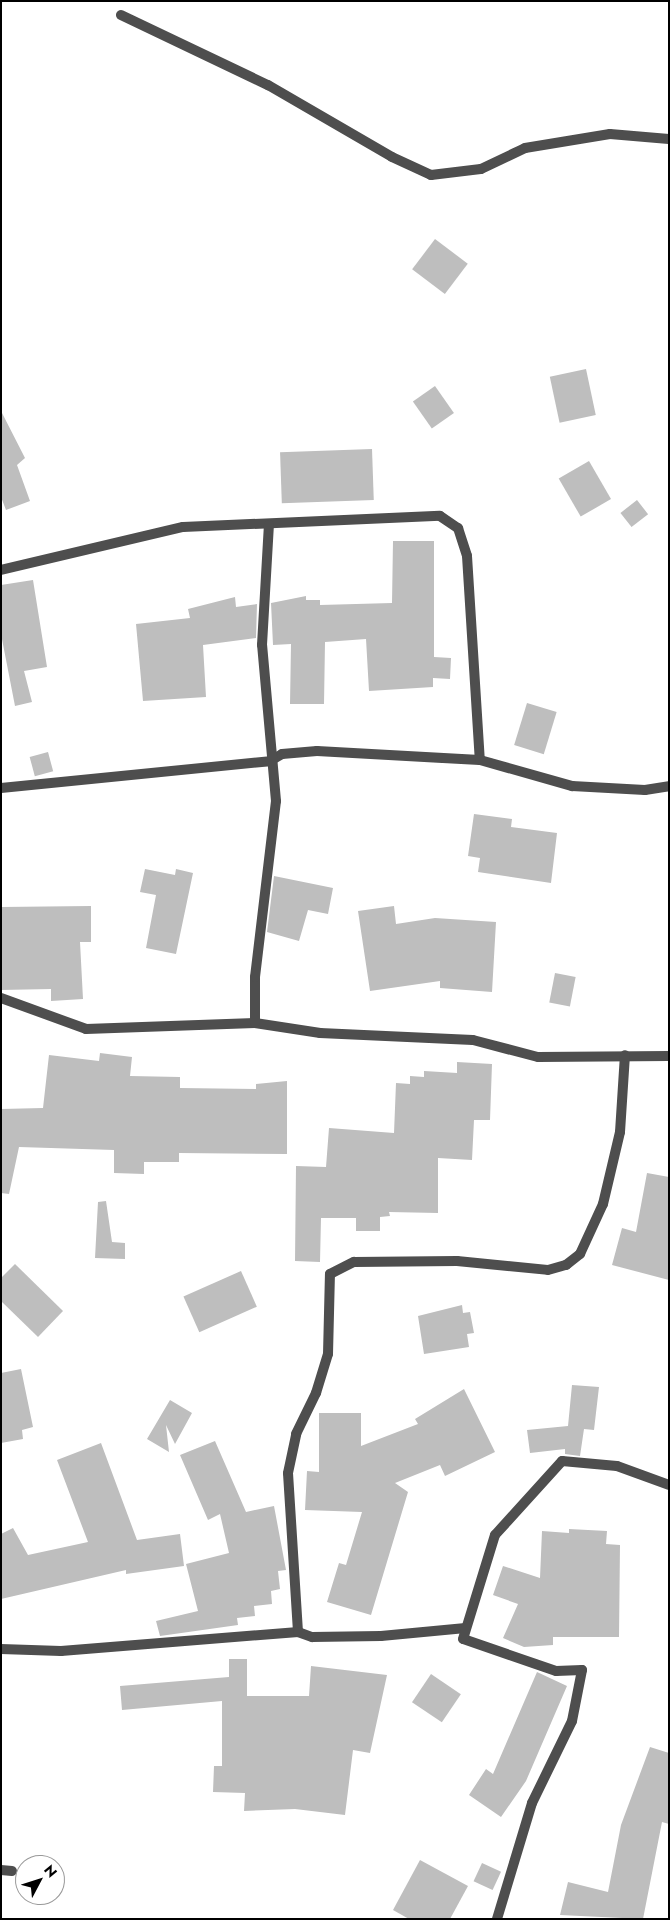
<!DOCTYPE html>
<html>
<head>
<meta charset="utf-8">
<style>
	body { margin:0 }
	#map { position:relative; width:670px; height:1920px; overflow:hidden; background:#fff; font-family:Jost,sans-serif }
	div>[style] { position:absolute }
	.building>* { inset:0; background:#bebebe; transform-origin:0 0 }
	.minor>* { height:10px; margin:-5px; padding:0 5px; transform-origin:5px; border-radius:5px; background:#4e4e4e }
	span { translate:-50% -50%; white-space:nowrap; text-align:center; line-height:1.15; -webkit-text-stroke:4px #fff; paint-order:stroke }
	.frame { position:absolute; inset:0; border:2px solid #000; pointer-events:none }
	.north { position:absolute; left:15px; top:1855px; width:50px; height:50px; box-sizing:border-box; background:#fff; border:1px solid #999; border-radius:50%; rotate:50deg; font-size:14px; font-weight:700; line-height:20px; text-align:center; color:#000 }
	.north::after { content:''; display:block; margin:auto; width:18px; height:22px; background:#000; clip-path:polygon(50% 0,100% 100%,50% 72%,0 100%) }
</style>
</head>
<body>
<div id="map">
	<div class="building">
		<i style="left:435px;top:239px;width:41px;height:38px;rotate:37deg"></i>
		<i style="left:586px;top:369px;width:47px;height:37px;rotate:78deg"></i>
		<i style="left:435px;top:386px;width:33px;height:27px;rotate:55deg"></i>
		<i style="clip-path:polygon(1px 411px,25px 458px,17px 465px,30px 501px,6px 510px,1px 497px)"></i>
		<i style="left:372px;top:449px;width:51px;height:92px;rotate:88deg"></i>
		<i style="left:589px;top:461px;width:44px;height:35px;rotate:60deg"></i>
		<i style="left:637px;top:500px;width:18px;height:21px;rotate:52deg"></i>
		<i style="clip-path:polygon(393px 541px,434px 541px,434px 657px,451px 658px,450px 679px,433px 678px,433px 687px,369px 691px,366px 639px,325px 642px,324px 704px,290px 704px,291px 644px,273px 645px,271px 603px,306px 596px,306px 600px,320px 600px,320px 605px,392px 603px)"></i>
		<i style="clip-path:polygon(33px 580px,47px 667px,24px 671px,32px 702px,15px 706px,1px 634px,1px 585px)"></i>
		<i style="clip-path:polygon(235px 597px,236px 607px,257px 604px,256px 638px,203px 645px,206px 697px,143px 701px,136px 624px,190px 618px,188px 609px)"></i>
		<i style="left:527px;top:703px;width:31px;height:44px;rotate:17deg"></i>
		<i style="left:48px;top:752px;width:20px;height:19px;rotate:75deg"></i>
		<i style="clip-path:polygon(474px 814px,512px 819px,511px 827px,557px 833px,551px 883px,478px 872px,480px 858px,468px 856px)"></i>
		<i style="clip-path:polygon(145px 869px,175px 875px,176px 869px,193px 873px,176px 954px,146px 948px,156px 895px,140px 892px)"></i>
		<i style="clip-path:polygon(274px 876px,333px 888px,328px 914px,308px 910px,299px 941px,267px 932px)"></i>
		<i style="clip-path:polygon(91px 906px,91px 942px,80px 942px,83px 999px,51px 1001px,51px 989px,1px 990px,1px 907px)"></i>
		<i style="clip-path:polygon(394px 906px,396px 924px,435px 918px,496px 922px,492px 992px,440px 988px,440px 981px,370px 991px,358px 911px)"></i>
		<i style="left:555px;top:973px;width:21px;height:30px;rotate:11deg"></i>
		<i style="clip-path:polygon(100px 1053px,132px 1057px,130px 1076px,180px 1077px,180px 1088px,256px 1089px,256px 1084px,287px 1081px,287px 1154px,179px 1153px,179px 1162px,144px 1162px,144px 1174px,114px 1173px,114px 1150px,19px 1147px,9px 1194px,1px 1193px,1px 1109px,43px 1108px,49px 1055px,99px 1061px)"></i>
		<i style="clip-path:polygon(457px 1062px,492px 1064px,490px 1120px,474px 1120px,472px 1160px,438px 1158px,438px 1213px,389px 1212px,390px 1216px,380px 1217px,380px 1231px,356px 1231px,356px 1218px,321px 1218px,320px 1262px,295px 1261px,296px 1166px,326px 1167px,329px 1128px,394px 1133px,396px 1083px,410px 1084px,410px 1076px,424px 1077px,424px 1071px,457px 1073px)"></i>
		<i style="clip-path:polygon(647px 1173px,669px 1177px,669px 1280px,612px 1265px,622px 1228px,636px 1232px)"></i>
		<i style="clip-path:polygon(106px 1201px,112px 1242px,125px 1243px,125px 1259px,95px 1258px,98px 1202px)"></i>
		<i style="clip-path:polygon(15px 1264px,63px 1311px,38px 1337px,1px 1301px,1px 1278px)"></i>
		<i style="left:241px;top:1271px;width:39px;height:63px;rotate:66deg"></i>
		<i style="clip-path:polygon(462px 1305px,463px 1313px,470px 1312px,474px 1333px,467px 1334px,469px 1347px,424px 1354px,418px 1316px)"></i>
		<i style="clip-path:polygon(21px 1369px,33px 1427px,22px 1430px,23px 1439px,1px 1443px,1px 1373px)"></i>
		<i style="clip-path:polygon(572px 1385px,599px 1387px,594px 1430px,584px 1429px,580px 1456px,565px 1454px,565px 1449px,530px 1453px,527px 1430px,568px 1426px)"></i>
		<i style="clip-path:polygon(464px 1389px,495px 1452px,445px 1476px,440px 1465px,395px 1483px,408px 1492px,371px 1615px,327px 1602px,339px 1563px,346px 1565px,362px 1512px,305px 1510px,307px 1471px,319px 1472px,319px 1413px,361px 1413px,361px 1446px,418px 1424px,415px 1419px)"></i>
		<i style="clip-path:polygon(170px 1400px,192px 1413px,175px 1444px,166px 1425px,169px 1452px,147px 1439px)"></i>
		<i style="clip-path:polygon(215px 1441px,246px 1512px,274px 1506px,286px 1570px,278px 1571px,280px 1589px,271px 1591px,272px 1604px,254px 1606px,255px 1616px,237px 1618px,238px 1625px,160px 1636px,156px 1621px,198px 1611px,186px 1564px,229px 1553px,220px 1514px,208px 1520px,180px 1455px)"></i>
		<i style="clip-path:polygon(101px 1443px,137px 1540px,180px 1534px,184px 1566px,126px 1574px,126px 1570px,1px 1599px,1px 1534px,13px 1528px,28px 1555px,88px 1542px,57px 1460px)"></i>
		<i style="clip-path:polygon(569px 1529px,607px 1531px,606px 1544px,620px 1545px,619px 1637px,553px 1637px,553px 1645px,524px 1647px,503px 1638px,518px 1604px,493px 1595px,503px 1566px,540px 1578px,542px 1531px,569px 1533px)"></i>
		<i style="clip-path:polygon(229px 1659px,247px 1659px,247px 1696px,309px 1696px,311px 1666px,387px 1675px,370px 1753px,353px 1750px,345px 1815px,295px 1809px,244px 1811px,245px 1793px,213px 1792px,214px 1766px,222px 1766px,222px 1701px,122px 1710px,120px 1686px,229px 1677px)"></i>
		<i style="clip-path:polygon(537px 1672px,567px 1686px,526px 1781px,501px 1817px,469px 1795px,486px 1769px,493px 1774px)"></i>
		<i style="left:431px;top:1674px;width:36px;height:34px;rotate:34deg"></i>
		<i style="clip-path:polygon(650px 1747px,669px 1753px,669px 1824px,662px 1822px,643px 1919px,560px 1915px,568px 1882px,608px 1892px,621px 1825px)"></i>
		<i style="clip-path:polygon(420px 1860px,468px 1886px,450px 1919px,409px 1919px,393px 1910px)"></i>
		<i style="left:482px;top:1863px;width:21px;height:20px;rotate:25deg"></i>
	</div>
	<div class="minor">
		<i style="left:121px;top:15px;width:163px;rotate:25.5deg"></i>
		<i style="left:268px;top:85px;width:143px;rotate:30.1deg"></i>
		<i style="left:392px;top:157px;width:43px;rotate:24.8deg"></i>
		<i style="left:431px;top:175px;width:50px;rotate:-6.8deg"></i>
		<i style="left:481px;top:169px;width:49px;rotate:-25.5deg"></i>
		<i style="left:525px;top:148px;width:86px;rotate:-9.4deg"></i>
		<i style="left:610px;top:134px;width:59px;rotate:4.8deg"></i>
		<i style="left:1px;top:570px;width:187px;rotate:-13.3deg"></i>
		<i style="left:183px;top:527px;width:257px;rotate:-2.5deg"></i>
		<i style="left:440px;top:516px;width:22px;rotate:34deg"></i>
		<i style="left:458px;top:528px;width:29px;rotate:72deg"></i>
		<i style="left:467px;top:556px;width:204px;rotate:86.4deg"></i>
		<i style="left:1px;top:788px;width:270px;rotate:-5.7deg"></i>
		<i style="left:270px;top:761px;width:14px;rotate:-30deg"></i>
		<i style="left:282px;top:754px;width:35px;rotate:-5deg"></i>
		<i style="left:317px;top:751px;width:163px;rotate:3.2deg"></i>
		<i style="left:480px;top:760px;width:96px;rotate:15.8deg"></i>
		<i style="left:572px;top:786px;width:73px;rotate:3.1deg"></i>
		<i style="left:645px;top:790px;width:24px;rotate:-9deg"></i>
		<i style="left:1px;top:998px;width:90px;rotate:20deg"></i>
		<i style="left:86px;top:1029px;width:169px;rotate:-2deg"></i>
		<i style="left:255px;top:1023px;width:66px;rotate:8.7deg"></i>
		<i style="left:320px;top:1033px;width:153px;rotate:2.6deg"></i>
		<i style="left:473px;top:1040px;width:67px;rotate:14.7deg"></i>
		<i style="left:538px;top:1057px;width:131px;rotate:-0.4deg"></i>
		<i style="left:255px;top:1023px;width:46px;rotate:-90deg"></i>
		<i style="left:255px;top:977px;width:177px;rotate:-83.2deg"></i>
		<i style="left:276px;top:801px;width:157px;rotate:-95.1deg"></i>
		<i style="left:262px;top:645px;width:120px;rotate:-86.7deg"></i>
		<i style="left:298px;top:1632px;width:159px;rotate:-93.6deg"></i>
		<i style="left:288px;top:1473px;width:40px;rotate:-78deg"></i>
		<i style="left:296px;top:1434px;width:46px;rotate:-64deg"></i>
		<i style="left:316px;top:1393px;width:41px;rotate:-72.9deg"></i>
		<i style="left:328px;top:1354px;width:80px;rotate:-88.6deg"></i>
		<i style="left:330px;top:1274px;width:27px;rotate:-27deg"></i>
		<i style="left:354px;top:1262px;width:103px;rotate:-0.6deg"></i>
		<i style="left:457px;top:1261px;width:91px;rotate:5.6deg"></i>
		<i style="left:548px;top:1270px;width:19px;rotate:-16deg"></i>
		<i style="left:566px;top:1265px;width:18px;rotate:-38deg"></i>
		<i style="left:580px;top:1254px;width:55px;rotate:-65.3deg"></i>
		<i style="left:603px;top:1204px;width:74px;rotate:-76.7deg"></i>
		<i style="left:620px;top:1132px;width:77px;rotate:-86.3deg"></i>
		<i style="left:1px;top:1649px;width:60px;rotate:1.9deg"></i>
		<i style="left:61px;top:1651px;width:238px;rotate:-4.6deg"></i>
		<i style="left:298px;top:1632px;width:15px;rotate:20deg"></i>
		<i style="left:312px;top:1637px;width:69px;rotate:-0.8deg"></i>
		<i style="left:381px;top:1636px;width:85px;rotate:-5.4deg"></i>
		<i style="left:1px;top:1870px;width:11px;rotate:5deg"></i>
		<i style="left:497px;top:1919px;width:121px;rotate:-73.2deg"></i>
		<i style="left:532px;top:1803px;width:91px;rotate:-64deg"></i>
		<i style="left:572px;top:1721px;width:52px;rotate:-78.9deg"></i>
		<i style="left:582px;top:1670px;width:26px;rotate:178deg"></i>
		<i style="left:556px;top:1671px;width:98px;rotate:-161deg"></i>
		<i style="left:463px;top:1639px;width:109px;rotate:-72.9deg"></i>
		<i style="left:495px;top:1535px;width:100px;rotate:-47.8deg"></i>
		<i style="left:562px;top:1461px;width:55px;rotate:5.2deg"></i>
		<i style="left:617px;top:1466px;width:55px;rotate:20.1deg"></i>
	</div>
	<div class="frame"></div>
	<div class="north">N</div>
</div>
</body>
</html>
